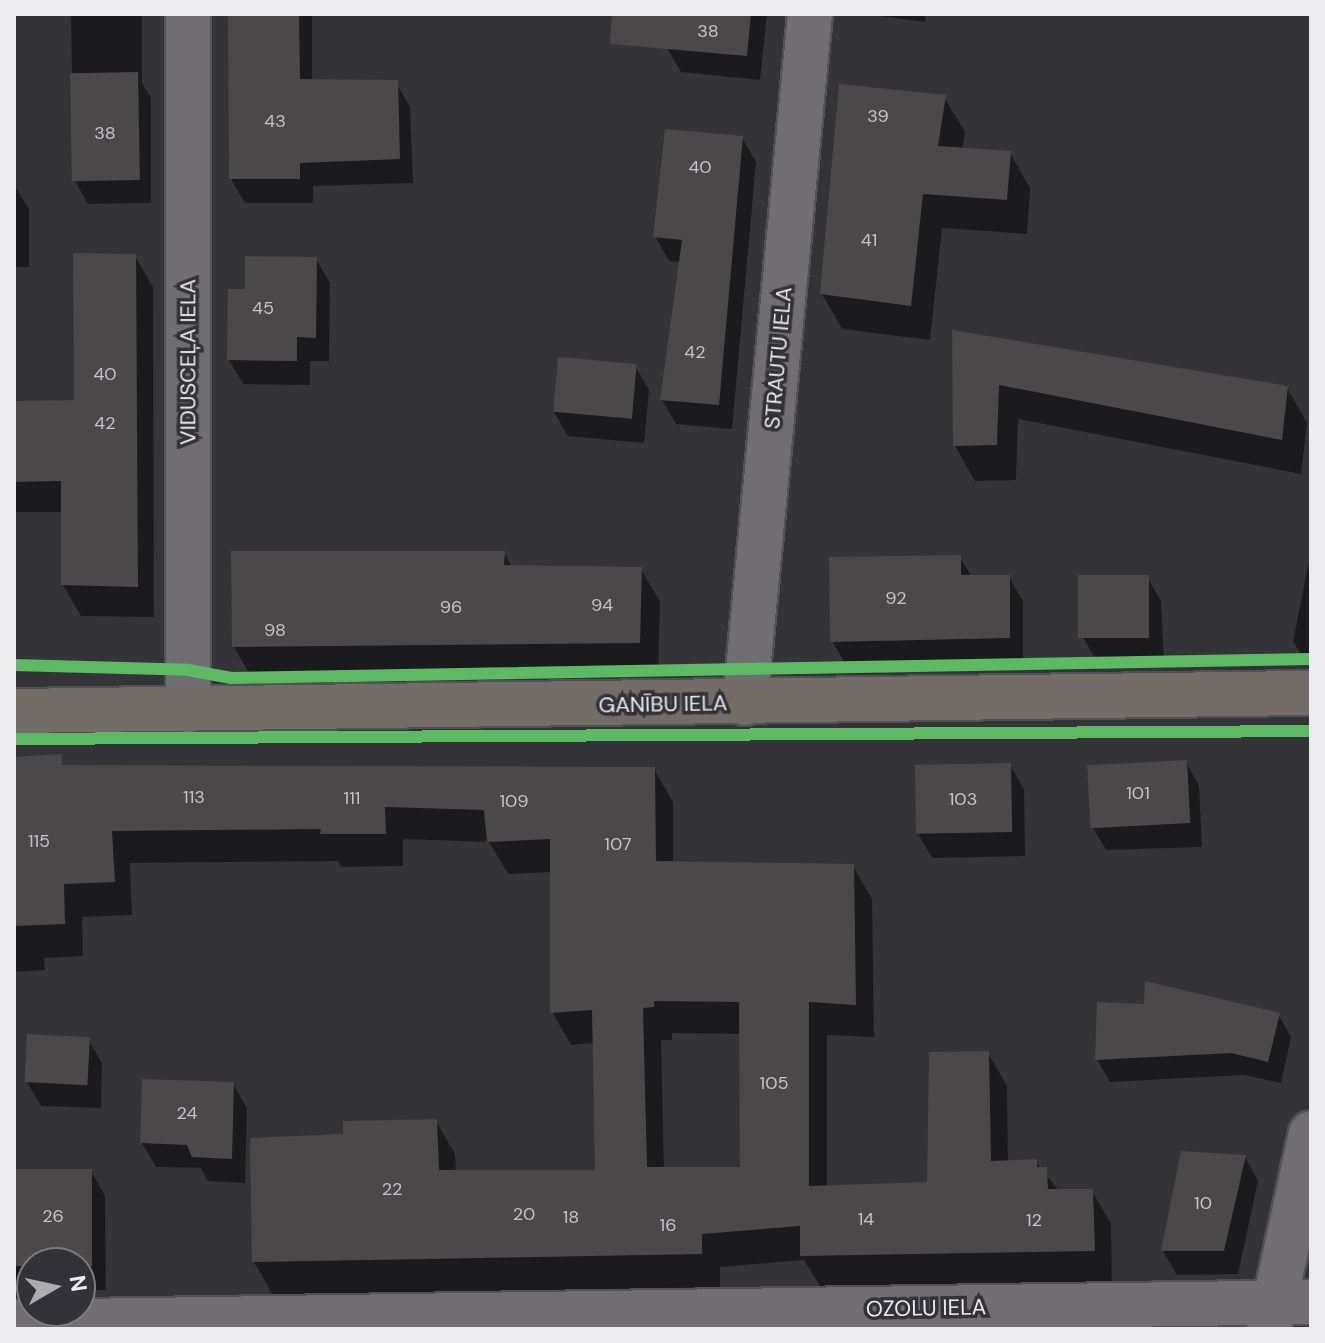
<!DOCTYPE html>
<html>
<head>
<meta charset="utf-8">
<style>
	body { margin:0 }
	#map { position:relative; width:1325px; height:1343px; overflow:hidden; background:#343337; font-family:"DM Sans",sans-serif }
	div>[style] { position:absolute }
	.shadow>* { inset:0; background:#0007 }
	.building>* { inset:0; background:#4a4849; transform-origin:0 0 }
	.roads { filter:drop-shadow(2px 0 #525155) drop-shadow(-2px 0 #525155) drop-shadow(0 2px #525155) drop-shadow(0 -2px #525155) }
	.minor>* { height:44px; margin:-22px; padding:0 22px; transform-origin:22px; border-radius:22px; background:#706e72 }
	.highway>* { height:44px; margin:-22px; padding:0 22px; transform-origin:22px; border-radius:22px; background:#736c67 }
	.cycleway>* { height:12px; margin:-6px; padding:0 6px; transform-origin:6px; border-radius:6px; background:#5cba63 }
	span { translate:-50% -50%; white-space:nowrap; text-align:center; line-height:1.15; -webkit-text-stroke:7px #333238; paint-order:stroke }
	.number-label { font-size:18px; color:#c4c2c6 }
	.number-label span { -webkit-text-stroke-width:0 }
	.street-label { font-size:22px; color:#ecebef }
	.frame { position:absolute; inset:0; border:16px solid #ecebef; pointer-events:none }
	.north { position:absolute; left:16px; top:1247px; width:80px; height:80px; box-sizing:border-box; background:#333238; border:2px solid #7d7c81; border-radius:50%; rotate:81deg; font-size:22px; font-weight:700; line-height:32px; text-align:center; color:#ecebef }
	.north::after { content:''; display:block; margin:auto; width:28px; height:36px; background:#acabaf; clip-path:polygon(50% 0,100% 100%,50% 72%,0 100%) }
</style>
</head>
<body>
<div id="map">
	<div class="shadow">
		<i style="clip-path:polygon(71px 14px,142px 14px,142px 83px,151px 98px,151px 203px,88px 204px,74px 179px)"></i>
		<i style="clip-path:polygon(230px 14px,312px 14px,312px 81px,396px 82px,410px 107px,413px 183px,313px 186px,313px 203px,245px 203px,231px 179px)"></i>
		<i style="clip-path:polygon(670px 14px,767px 14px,760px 80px,681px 72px,667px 48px)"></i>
		<i style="clip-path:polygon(865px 14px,926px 14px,925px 22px)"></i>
		<i style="clip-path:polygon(944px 97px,965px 132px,962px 150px,1010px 153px,1030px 188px,1027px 234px,942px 228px,930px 340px,842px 329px,822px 294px)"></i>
		<i style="clip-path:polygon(742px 138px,756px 162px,732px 429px,676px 424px,662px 400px,681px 262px,669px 261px,655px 236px)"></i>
		<i style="clip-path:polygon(14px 185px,29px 209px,29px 267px,14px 267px)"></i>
		<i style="clip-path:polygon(135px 256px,153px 287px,154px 617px,81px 616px,63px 585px,63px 512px,14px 512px,14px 403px,76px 402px)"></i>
		<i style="clip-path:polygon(316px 259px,330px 283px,329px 361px,310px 361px,310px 385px,243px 384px,229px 360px,247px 291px)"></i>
		<i style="clip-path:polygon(954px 333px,1287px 388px,1307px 423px,1301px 474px,1018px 419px,1016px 480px,975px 481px,955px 446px)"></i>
		<i style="clip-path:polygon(635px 366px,649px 390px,644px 443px,568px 436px,554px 412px)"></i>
		<i style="clip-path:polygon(504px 553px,512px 567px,641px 569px,660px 602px,658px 676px,253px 680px,234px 647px)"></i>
		<i style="clip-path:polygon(960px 557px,972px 577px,1009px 577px,1023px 601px,1023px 662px,846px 665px,832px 641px)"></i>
		<i style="clip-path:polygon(1309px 562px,1311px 665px,1307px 665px,1293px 641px)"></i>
		<i style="clip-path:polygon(1147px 577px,1161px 601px,1164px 661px,1097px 662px,1083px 637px)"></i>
		<i style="clip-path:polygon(1186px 762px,1199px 786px,1202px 847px,1106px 850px,1092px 826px)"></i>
		<i style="clip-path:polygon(1010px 765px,1024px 789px,1025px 856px,932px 858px,918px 834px)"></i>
		<i style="clip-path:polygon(evenodd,654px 769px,673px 802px,673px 863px,853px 866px,872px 899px,874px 1037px,827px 1035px,827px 1187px,929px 1184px,988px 1053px,1007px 1086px,1008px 1162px,1036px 1162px,1059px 1191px,1092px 1191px,1111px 1224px,1112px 1283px,821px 1288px,804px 1260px,720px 1267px,720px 1287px,273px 1295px,254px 1262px,345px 1136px,436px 1121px,455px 1154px,456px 1172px,597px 1172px,594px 1043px,571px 1045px,552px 1012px,552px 872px,508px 874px,489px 842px,403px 839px,403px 866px,341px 867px,338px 861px,130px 863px,132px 915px,82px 917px,83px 956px,44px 958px,45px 970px,14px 972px,14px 825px,654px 769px,672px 1033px,741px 1034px,742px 1169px,664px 1169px,661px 1040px,672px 1040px,672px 1033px)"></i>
		<i style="clip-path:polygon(1278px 1014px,1291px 1037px,1281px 1083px,1244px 1075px,1110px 1082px,1097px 1060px)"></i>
		<i style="clip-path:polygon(88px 1039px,102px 1063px,101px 1108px,41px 1106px,27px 1082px)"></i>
		<i style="clip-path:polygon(233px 1084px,247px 1108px,245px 1183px,208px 1181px,201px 1168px,156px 1167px,142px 1143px)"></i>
		<i style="clip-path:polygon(1182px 1153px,1245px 1157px,1258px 1181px,1238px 1274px,1177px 1275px,1163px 1251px)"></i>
		<i style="clip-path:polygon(14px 1171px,91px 1171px,105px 1196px,106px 1290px,80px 1290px,80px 1263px,32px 1263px,32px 1290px,14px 1290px)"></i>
	</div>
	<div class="building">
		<i style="clip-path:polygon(228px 14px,299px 14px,300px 79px,398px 80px,400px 159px,300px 163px,300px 179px,229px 179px)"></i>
		<i style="clip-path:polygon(612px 14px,751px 14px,747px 56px,610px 44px)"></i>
		<i style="left:138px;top:72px;width:108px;height:68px;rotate:89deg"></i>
		<i style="clip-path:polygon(839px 84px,946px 95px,938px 146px,1011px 151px,1007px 200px,923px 194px,911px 306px,820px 294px)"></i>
		<i style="clip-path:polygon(665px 129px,743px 136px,719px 405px,660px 400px,682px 240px,653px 237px)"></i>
		<i style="clip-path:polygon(73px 253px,136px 254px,138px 587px,61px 585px,61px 481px,14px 482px,14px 401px,74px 400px)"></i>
		<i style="clip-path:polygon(245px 256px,317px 257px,316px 338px,297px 337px,297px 361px,227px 360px,228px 289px,245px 289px)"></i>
		<i style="clip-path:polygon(952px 330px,1288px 386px,1282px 440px,999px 385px,997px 445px,953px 446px)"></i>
		<i style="left:558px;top:357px;width:79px;height:55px;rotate:5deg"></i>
		<i style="clip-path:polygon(231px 551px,505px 551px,504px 565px,642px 567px,640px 643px,232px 647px)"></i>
		<i style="clip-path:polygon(961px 555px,961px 575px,1010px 575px,1010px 638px,830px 642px,829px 557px)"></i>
		<i style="left:1078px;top:575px;width:71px;height:63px"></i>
		<i style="clip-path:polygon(evenodd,62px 754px,62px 765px,655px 767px,656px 861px,854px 864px,856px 1005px,809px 1002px,809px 1186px,927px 1182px,929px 1052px,989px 1051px,991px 1161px,1037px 1159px,1037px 1167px,1047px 1167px,1048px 1189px,1093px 1189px,1095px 1251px,800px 1256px,800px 1226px,702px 1234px,702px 1254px,252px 1262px,250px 1138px,343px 1134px,343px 1121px,437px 1119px,439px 1170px,595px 1170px,592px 1010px,550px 1013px,550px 839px,487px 842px,484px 810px,385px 807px,386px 834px,320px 834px,321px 829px,112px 831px,115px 882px,64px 884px,65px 924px,14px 926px,14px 757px,62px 754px,654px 1001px,739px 1002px,740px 1167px,647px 1167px,643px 1008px,654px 1007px,654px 1001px)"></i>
		<i style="left:1187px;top:760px;width:63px;height:100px;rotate:87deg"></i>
		<i style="left:1011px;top:763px;width:69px;height:96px;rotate:89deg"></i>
		<i style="clip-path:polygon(1145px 981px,1280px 1013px,1268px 1062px,1231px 1053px,1095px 1060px,1097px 1002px,1144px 1004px)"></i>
		<i style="left:27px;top:1034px;width:63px;height:48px;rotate:3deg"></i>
		<i style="clip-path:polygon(142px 1079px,234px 1082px,232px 1159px,192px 1157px,187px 1145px,140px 1143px)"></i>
		<i style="clip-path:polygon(1181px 1151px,1246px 1155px,1224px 1251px,1161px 1251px)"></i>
		<i style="left:14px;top:1169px;width:78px;height:97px"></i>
	</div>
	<div class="roads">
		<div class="minor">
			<i style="left:188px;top:14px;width:696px;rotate:90deg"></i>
			<i style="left:745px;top:703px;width:692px;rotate:-84.61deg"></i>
			<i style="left:14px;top:1322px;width:1297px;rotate:-0.88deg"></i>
			<i style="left:1269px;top:1329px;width:200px;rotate:-77.9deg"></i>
		</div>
		<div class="highway">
			<i style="left:14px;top:711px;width:1297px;rotate:-0.8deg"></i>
		</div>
	</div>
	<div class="cycleway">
		<i style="left:14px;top:665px;width:174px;rotate:1.6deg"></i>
		<i style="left:188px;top:670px;width:44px;rotate:10.5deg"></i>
		<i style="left:231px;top:678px;width:1080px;rotate:-1.01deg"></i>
		<i style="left:14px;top:739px;width:1297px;rotate:-0.35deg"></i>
	</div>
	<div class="number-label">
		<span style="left:708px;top:31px">38</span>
		<span style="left:878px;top:116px">39</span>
		<span style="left:275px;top:121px">43</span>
		<span style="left:105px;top:133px">38</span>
		<span style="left:700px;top:167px">40</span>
		<span style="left:869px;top:240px">41</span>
		<span style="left:263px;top:308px">45</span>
		<span style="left:695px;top:352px">42</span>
		<span style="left:105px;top:374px">40</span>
		<span style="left:105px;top:423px">42</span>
		<span style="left:896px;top:598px">92</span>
		<span style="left:602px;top:605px">94</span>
		<span style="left:451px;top:607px">96</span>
		<span style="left:275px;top:630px">98</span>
		<span style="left:1138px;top:793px">101</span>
		<span style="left:194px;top:797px">113</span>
		<span style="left:352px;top:798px">111</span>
		<span style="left:963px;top:799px">103</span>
		<span style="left:514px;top:801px">109</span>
		<span style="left:39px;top:841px">115</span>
		<span style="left:618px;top:844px">107</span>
		<span style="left:774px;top:1083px">105</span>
		<span style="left:187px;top:1113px">24</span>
		<span style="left:392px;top:1189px">22</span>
		<span style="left:1203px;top:1203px">10</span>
		<span style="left:524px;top:1214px">20</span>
		<span style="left:53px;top:1216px">26</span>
		<span style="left:571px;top:1217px">18</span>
		<span style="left:866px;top:1219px">14</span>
		<span style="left:1034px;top:1220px">12</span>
		<span style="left:668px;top:1225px">16</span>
	</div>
	<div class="street-label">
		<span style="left:778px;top:358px;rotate:-85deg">STRAUTU IELA</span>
		<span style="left:188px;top:362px;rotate:-90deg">VIDUSCEĻA IELA</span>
		<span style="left:663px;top:704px;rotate:-1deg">GANĪBU IELA</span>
		<span style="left:926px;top:1308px;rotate:-1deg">OZOLU IELA</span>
	</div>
	<div class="frame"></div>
	<div class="north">N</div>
</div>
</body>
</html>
